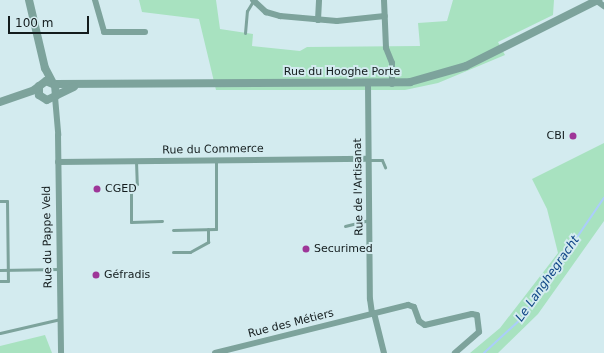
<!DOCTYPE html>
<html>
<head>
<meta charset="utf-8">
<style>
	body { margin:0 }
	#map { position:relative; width:604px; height:353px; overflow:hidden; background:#d3ebef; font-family:"DejaVu Sans",sans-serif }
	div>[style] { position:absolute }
	.green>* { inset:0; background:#a8e2c0 }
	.stream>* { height:1.5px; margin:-0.75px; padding:0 0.75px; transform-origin:0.75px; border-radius:0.75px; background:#abcdfb }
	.service>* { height:3px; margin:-1.5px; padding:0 1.5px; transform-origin:1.5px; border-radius:1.5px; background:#7da39c }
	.minor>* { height:6px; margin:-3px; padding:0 3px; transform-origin:3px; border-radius:3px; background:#7da39c }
	.tertiary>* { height:8px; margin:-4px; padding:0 4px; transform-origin:4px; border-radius:4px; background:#7da39c }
	.dots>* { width:11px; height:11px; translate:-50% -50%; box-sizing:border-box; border:2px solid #d3ebef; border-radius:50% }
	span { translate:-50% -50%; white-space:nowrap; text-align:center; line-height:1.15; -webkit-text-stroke:4px #d3ebef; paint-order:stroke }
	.street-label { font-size:11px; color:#131c1d }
	.poi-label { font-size:11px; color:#131c1d }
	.right { translate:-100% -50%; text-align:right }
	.left { translate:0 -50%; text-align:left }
	.water-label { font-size:12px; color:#0f4587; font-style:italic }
	.scale { position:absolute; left:8px; top:16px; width:81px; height:18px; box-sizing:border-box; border:2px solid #131c1d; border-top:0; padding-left:5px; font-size:12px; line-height:14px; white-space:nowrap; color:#131c1d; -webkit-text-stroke:3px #d3ebef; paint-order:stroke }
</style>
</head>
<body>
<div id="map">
	<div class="green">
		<i style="clip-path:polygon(139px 0,216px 0,220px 29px,253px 34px,252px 46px,300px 51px,307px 47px,420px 46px,418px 23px,447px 21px,453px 0,554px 0,553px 15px,498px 42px,505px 55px,438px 83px,405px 90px,216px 90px,199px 19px,142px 12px)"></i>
		<i style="clip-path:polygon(604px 143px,604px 221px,538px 314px,498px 353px,470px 353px,500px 328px,558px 253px,547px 209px,532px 179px)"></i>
		<i style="clip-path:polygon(45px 335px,52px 353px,0 353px,0 346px)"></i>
	</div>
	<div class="stream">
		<i style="left:484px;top:353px;width:52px;rotate:-42.6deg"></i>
		<i style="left:522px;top:318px;width:145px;rotate:-55.7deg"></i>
	</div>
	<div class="service">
		<i style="left:245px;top:33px;width:22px;rotate:-85deg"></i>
		<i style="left:247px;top:11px;width:12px;rotate:-59deg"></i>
		<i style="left:368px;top:160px;width:14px"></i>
		<i style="left:382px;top:160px;width:8px;rotate:67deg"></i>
		<i style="left:136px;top:161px;width:23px;rotate:88deg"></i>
		<i style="left:137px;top:184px;width:8px;rotate:140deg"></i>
		<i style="left:131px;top:189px;width:33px;rotate:90deg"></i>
		<i style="left:131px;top:222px;width:31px;rotate:-2deg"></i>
		<i style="left:0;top:201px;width:7px"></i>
		<i style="left:7px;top:201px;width:80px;rotate:89.3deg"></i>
		<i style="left:8px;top:281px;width:8px;rotate:180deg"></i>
		<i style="left:345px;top:226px;width:25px;rotate:-14deg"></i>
		<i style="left:173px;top:230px;width:43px;rotate:-1.3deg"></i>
		<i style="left:216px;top:229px;width:69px;rotate:-90deg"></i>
		<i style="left:173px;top:252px;width:17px"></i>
		<i style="left:190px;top:252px;width:21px;rotate:-29deg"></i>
		<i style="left:208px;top:242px;width:13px;rotate:-90deg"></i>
		<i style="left:0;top:270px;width:59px;rotate:-1deg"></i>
		<i style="left:0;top:333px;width:62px;rotate:-13.1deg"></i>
	</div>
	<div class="minor">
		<i style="left:95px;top:0;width:33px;rotate:74deg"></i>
		<i style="left:104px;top:32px;width:41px"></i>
		<i style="left:253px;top:0;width:18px;rotate:43deg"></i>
		<i style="left:266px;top:12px;width:15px;rotate:16deg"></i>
		<i style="left:280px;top:16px;width:57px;rotate:5deg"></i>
		<i style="left:337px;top:21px;width:48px;rotate:-5.9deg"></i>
		<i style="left:384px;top:0;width:48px;rotate:87.6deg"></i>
		<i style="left:386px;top:48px;width:16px;rotate:68deg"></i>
		<i style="left:392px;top:63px;width:21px;rotate:90deg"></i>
		<i style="left:597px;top:1px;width:9px;rotate:36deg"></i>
		<i style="left:318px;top:20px;width:20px;rotate:-87deg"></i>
		<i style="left:368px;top:84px;width:215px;rotate:89.5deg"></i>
		<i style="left:370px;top:299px;width:15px;rotate:82deg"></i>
		<i style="left:55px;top:97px;width:38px;rotate:85deg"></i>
		<i style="left:58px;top:135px;width:218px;rotate:89.2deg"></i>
		<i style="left:58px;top:162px;width:310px;rotate:-0.6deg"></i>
		<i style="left:374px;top:313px;width:41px;rotate:76deg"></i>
		<i style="left:215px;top:353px;width:199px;rotate:-14deg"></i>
		<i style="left:408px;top:305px;width:6px;rotate:18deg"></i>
		<i style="left:414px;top:307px;width:15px;rotate:70deg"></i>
		<i style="left:419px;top:321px;width:7px;rotate:34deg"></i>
		<i style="left:425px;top:325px;width:48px;rotate:-13.2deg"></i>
		<i style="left:472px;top:314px;width:5px;rotate:11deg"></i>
		<i style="left:477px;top:315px;width:17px;rotate:83deg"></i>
		<i style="left:479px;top:332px;width:32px;rotate:139deg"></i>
	</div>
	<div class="tertiary">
		<i style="left:29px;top:0;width:70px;rotate:76.8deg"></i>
		<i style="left:45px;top:68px;width:17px;rotate:62deg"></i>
		<i style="left:55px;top:84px;width:355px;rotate:-0.3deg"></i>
		<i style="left:410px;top:82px;width:58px;rotate:-15.9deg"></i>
		<i style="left:466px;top:66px;width:148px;rotate:-26.6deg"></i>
		<i style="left:39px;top:86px;width:9px;rotate:90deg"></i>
		<i style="left:39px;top:95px;width:9px;rotate:32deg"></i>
		<i style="left:47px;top:100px;width:30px;rotate:-26deg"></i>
		<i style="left:0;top:102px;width:36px;rotate:-19deg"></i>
		<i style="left:34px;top:90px;width:15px;rotate:-37deg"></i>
		<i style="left:46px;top:81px;width:10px;rotate:24deg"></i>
		<i style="left:55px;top:85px;width:11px;rotate:85deg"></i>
	</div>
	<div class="dots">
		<i style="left:573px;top:136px;background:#9e3698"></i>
		<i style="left:97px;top:189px;background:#9e3698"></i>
		<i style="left:306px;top:249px;background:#9e3698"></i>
		<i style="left:96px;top:275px;background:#9e3698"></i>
	</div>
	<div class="street-label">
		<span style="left:342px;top:72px">Rue du Hooghe Porte</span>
		<span style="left:213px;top:150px;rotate:-1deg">Rue du Commerce</span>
		<span style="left:359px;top:187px;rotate:-91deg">Rue de l'Artisanat</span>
		<span style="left:48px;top:237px;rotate:-91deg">Rue du Pappe Veld</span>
		<span style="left:291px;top:324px;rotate:-14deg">Rue des Métiers</span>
	</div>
	<div class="poi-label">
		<span class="right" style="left:565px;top:136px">CBI</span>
		<span class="left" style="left:105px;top:189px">CGED</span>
		<span class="left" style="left:314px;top:249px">Securimed</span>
		<span class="left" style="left:104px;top:275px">Géfradis</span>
	</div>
	<div class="water-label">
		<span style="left:548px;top:279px;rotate:-55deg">Le Langhegracht</span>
	</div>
	<div class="scale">100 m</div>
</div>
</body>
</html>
